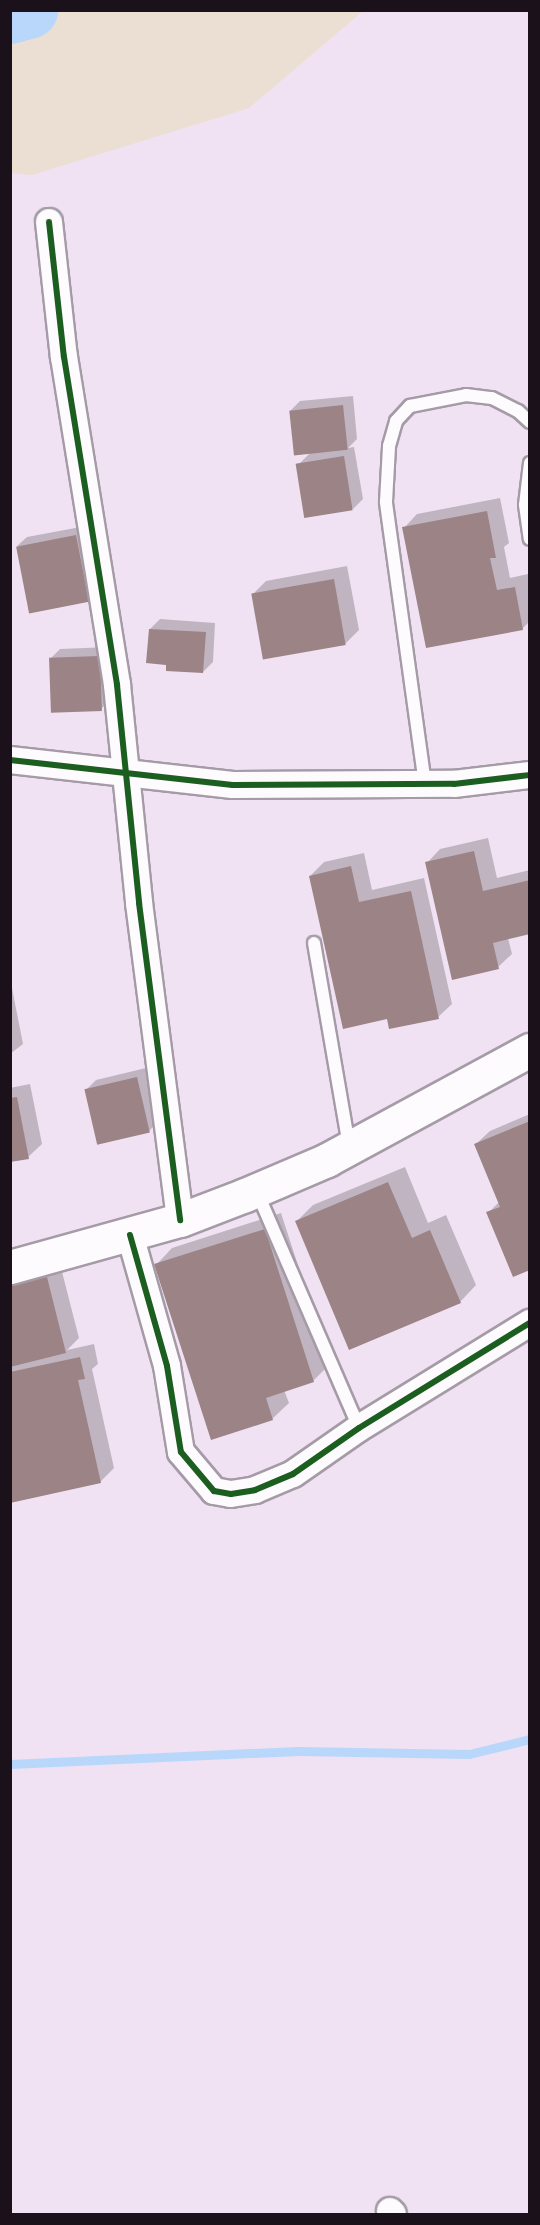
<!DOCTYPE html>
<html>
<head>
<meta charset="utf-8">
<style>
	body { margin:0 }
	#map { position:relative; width:540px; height:2225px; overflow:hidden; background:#f0e2f2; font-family:"Crimson Pro",serif }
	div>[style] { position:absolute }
	.sand>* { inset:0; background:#eadfd2 }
	.shadow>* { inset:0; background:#0003 }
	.stream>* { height:9px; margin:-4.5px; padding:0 4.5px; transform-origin:4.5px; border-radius:4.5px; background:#b9d7fa }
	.river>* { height:58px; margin:-29px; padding:0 29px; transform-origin:29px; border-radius:29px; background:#b9d7fa }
	.building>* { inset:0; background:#9b8386; transform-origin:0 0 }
	.roads { filter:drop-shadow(2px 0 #a59ba7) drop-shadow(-2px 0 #a59ba7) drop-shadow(0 2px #a59ba7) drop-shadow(0 -2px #a59ba7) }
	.service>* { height:12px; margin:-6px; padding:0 6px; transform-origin:6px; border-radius:6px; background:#fdfbfd }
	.minor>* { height:26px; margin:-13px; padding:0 13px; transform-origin:13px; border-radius:13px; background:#fdfbfd }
	.primary>* { height:33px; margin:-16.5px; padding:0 16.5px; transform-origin:16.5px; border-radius:16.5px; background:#fdfbfd }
	.cycleway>* { height:6px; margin:-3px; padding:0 3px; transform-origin:3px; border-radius:3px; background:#1b5e20 }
	span { translate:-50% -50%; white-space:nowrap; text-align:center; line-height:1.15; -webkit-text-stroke:6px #f6dcf8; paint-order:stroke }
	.frame { position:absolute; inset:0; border:12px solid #1a111b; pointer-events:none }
</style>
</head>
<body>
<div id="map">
	<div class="sand">
		<i style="clip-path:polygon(10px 11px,11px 10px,363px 11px,249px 108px,32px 175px,11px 173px)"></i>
	</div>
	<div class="shadow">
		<i style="clip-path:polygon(353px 396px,357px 439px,348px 448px,354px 447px,363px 499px,353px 509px,298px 465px,310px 453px,290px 411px,300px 401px)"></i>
		<i style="clip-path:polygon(500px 498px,509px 543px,504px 547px,510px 578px,528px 574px,530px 581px,530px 621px,522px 629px,404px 528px,417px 514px)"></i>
		<i style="clip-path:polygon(86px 526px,98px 590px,88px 600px,17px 546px,27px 537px)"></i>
		<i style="clip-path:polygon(347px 566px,359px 630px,345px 644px,253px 594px,266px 581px)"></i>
		<i style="clip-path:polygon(160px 619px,215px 623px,213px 662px,203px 672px,168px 663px,150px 629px)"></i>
		<i style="clip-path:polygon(109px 647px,111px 699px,101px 709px,50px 659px,60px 649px)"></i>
		<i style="clip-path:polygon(488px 838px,497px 878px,530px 870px,530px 932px,508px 938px,512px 954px,498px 967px,427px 863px,440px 849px)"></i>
		<i style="clip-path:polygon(364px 853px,372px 890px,424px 878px,452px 1004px,438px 1017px,388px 1018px,310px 876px,324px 862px)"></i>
		<i style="clip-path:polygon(10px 978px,23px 1044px,10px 1054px)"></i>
		<i style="clip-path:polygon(146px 1068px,159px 1121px,149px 1131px,86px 1090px,96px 1080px)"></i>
		<i style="clip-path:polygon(30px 1084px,42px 1144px,28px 1157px,10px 1161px,10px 1088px)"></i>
		<i style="clip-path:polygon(530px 1114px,530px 1269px,488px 1213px,500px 1201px,476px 1144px,490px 1131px)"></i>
		<i style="clip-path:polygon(405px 1167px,428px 1223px,446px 1215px,476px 1285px,460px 1302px,297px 1221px,313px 1205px)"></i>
		<i style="clip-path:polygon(281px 1213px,330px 1364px,314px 1380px,284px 1390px,289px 1403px,272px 1419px,156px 1265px,172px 1248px)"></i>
		<i style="clip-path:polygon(60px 1264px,79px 1338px,67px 1350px,94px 1344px,98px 1364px,92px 1369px,114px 1468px,100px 1482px,10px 1501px,10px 1276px)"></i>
	</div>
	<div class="stream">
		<i style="left:10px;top:1764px;width:289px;rotate:-2.6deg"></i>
		<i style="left:299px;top:1751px;width:170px;rotate:1deg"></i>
		<i style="left:469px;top:1754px;width:63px;rotate:-13.8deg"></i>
	</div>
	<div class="river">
		<i style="left:10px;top:15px;width:20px;rotate:-15deg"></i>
	</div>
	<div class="building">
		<i style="left:343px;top:405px;width:45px;height:54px;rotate:84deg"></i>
		<i style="left:344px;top:456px;width:55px;height:49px;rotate:81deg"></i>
		<i style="clip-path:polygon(487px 511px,496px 558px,490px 558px,497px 590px,515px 587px,523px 630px,426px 648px,402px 527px)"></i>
		<i style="left:76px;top:535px;width:68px;height:61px;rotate:79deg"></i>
		<i style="left:334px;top:579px;width:67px;height:84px;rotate:80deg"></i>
		<i style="clip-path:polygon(149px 629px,206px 632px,203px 673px,166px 671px,166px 665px,146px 663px)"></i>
		<i style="left:100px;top:656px;width:55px;height:51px;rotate:88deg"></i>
		<i style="clip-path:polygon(474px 851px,483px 891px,530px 880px,530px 934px,493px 943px,499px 969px,452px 980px,425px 862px)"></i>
		<i style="clip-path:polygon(351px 866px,359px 902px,411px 891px,439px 1019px,389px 1029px,387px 1019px,343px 1029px,309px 876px)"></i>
		<i style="left:137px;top:1077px;width:57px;height:54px;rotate:77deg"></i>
		<i style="clip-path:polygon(17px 1097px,29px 1159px,10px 1162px,10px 1098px)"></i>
		<i style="clip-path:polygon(530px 1121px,530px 1270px,513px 1277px,486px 1212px,500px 1207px,474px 1144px)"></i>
		<i style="clip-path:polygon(388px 1182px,412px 1238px,430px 1230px,461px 1303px,349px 1350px,295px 1221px)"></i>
		<i style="clip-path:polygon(265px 1229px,314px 1382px,266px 1398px,273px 1420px,211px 1440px,154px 1264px)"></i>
		<i style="clip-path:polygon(47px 1277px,66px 1353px,10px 1367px,10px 1285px)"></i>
		<i style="clip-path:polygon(80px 1357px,85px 1379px,78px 1380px,101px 1483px,10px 1503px,10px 1372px)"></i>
	</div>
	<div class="roads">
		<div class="service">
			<i style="left:530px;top:463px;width:42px;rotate:96.8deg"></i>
			<i style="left:525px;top:505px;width:34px;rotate:82deg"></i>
			<i style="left:425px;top:784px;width:285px;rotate:-97.9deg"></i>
			<i style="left:386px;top:502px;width:56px;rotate:-86.9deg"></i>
			<i style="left:389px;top:446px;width:26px;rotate:-74deg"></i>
			<i style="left:396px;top:421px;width:21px;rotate:-47deg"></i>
			<i style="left:410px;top:406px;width:57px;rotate:-11.1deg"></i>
			<i style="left:466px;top:395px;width:26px;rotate:7deg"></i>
			<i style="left:492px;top:398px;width:29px;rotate:27deg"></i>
			<i style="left:518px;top:411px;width:16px;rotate:43deg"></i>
			<i style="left:314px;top:943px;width:206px;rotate:80.2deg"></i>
			<i style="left:257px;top:1192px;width:257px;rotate:66.6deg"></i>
		</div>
		<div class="minor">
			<i style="left:49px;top:222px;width:136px;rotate:83.7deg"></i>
			<i style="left:64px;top:357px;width:332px;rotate:80.8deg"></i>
			<i style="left:117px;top:685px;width:219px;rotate:84.2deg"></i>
			<i style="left:139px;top:903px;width:320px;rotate:82.6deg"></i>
			<i style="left:10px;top:760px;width:224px;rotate:6.4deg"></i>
			<i style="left:233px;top:785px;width:221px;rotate:-0.3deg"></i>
			<i style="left:454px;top:784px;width:77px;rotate:-6.8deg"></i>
			<i style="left:130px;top:1235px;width:136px;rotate:74.2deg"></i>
			<i style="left:167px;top:1366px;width:87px;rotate:80.8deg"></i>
			<i style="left:181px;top:1452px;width:51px;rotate:49.8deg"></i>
			<i style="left:214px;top:1491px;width:17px;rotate:10deg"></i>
			<i style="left:231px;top:1494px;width:24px;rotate:-9deg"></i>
			<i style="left:255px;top:1490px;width:41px;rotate:-22.8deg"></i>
			<i style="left:293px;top:1474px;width:80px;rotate:-34.9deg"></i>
			<i style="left:359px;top:1428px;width:201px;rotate:-31.6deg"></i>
			<i style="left:390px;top:2211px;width:4px;rotate:45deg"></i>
		</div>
		<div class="primary">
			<i style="left:10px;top:1267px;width:176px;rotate:-15.5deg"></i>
			<i style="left:180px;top:1220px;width:70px;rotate:-21deg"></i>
			<i style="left:245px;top:1195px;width:89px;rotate:-23.1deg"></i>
			<i style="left:327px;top:1160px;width:231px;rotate:-28.5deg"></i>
		</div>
	</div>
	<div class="cycleway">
		<i style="left:49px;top:222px;width:136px;rotate:83.7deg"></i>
		<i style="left:64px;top:357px;width:332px;rotate:80.8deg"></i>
		<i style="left:117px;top:685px;width:219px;rotate:84.2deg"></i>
		<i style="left:139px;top:903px;width:320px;rotate:82.6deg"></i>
		<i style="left:10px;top:760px;width:224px;rotate:6.4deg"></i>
		<i style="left:233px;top:785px;width:221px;rotate:-0.3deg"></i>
		<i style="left:454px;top:784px;width:77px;rotate:-6.8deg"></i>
		<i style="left:130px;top:1235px;width:136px;rotate:74.2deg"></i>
		<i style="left:167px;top:1366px;width:87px;rotate:80.8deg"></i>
		<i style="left:181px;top:1452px;width:51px;rotate:49.8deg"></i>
		<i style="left:214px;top:1491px;width:17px;rotate:10deg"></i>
		<i style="left:231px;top:1494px;width:24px;rotate:-9deg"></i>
		<i style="left:255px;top:1490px;width:41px;rotate:-22.8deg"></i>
		<i style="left:293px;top:1474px;width:80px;rotate:-34.9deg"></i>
		<i style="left:359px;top:1428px;width:201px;rotate:-31.6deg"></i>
	</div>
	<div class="frame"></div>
</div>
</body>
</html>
